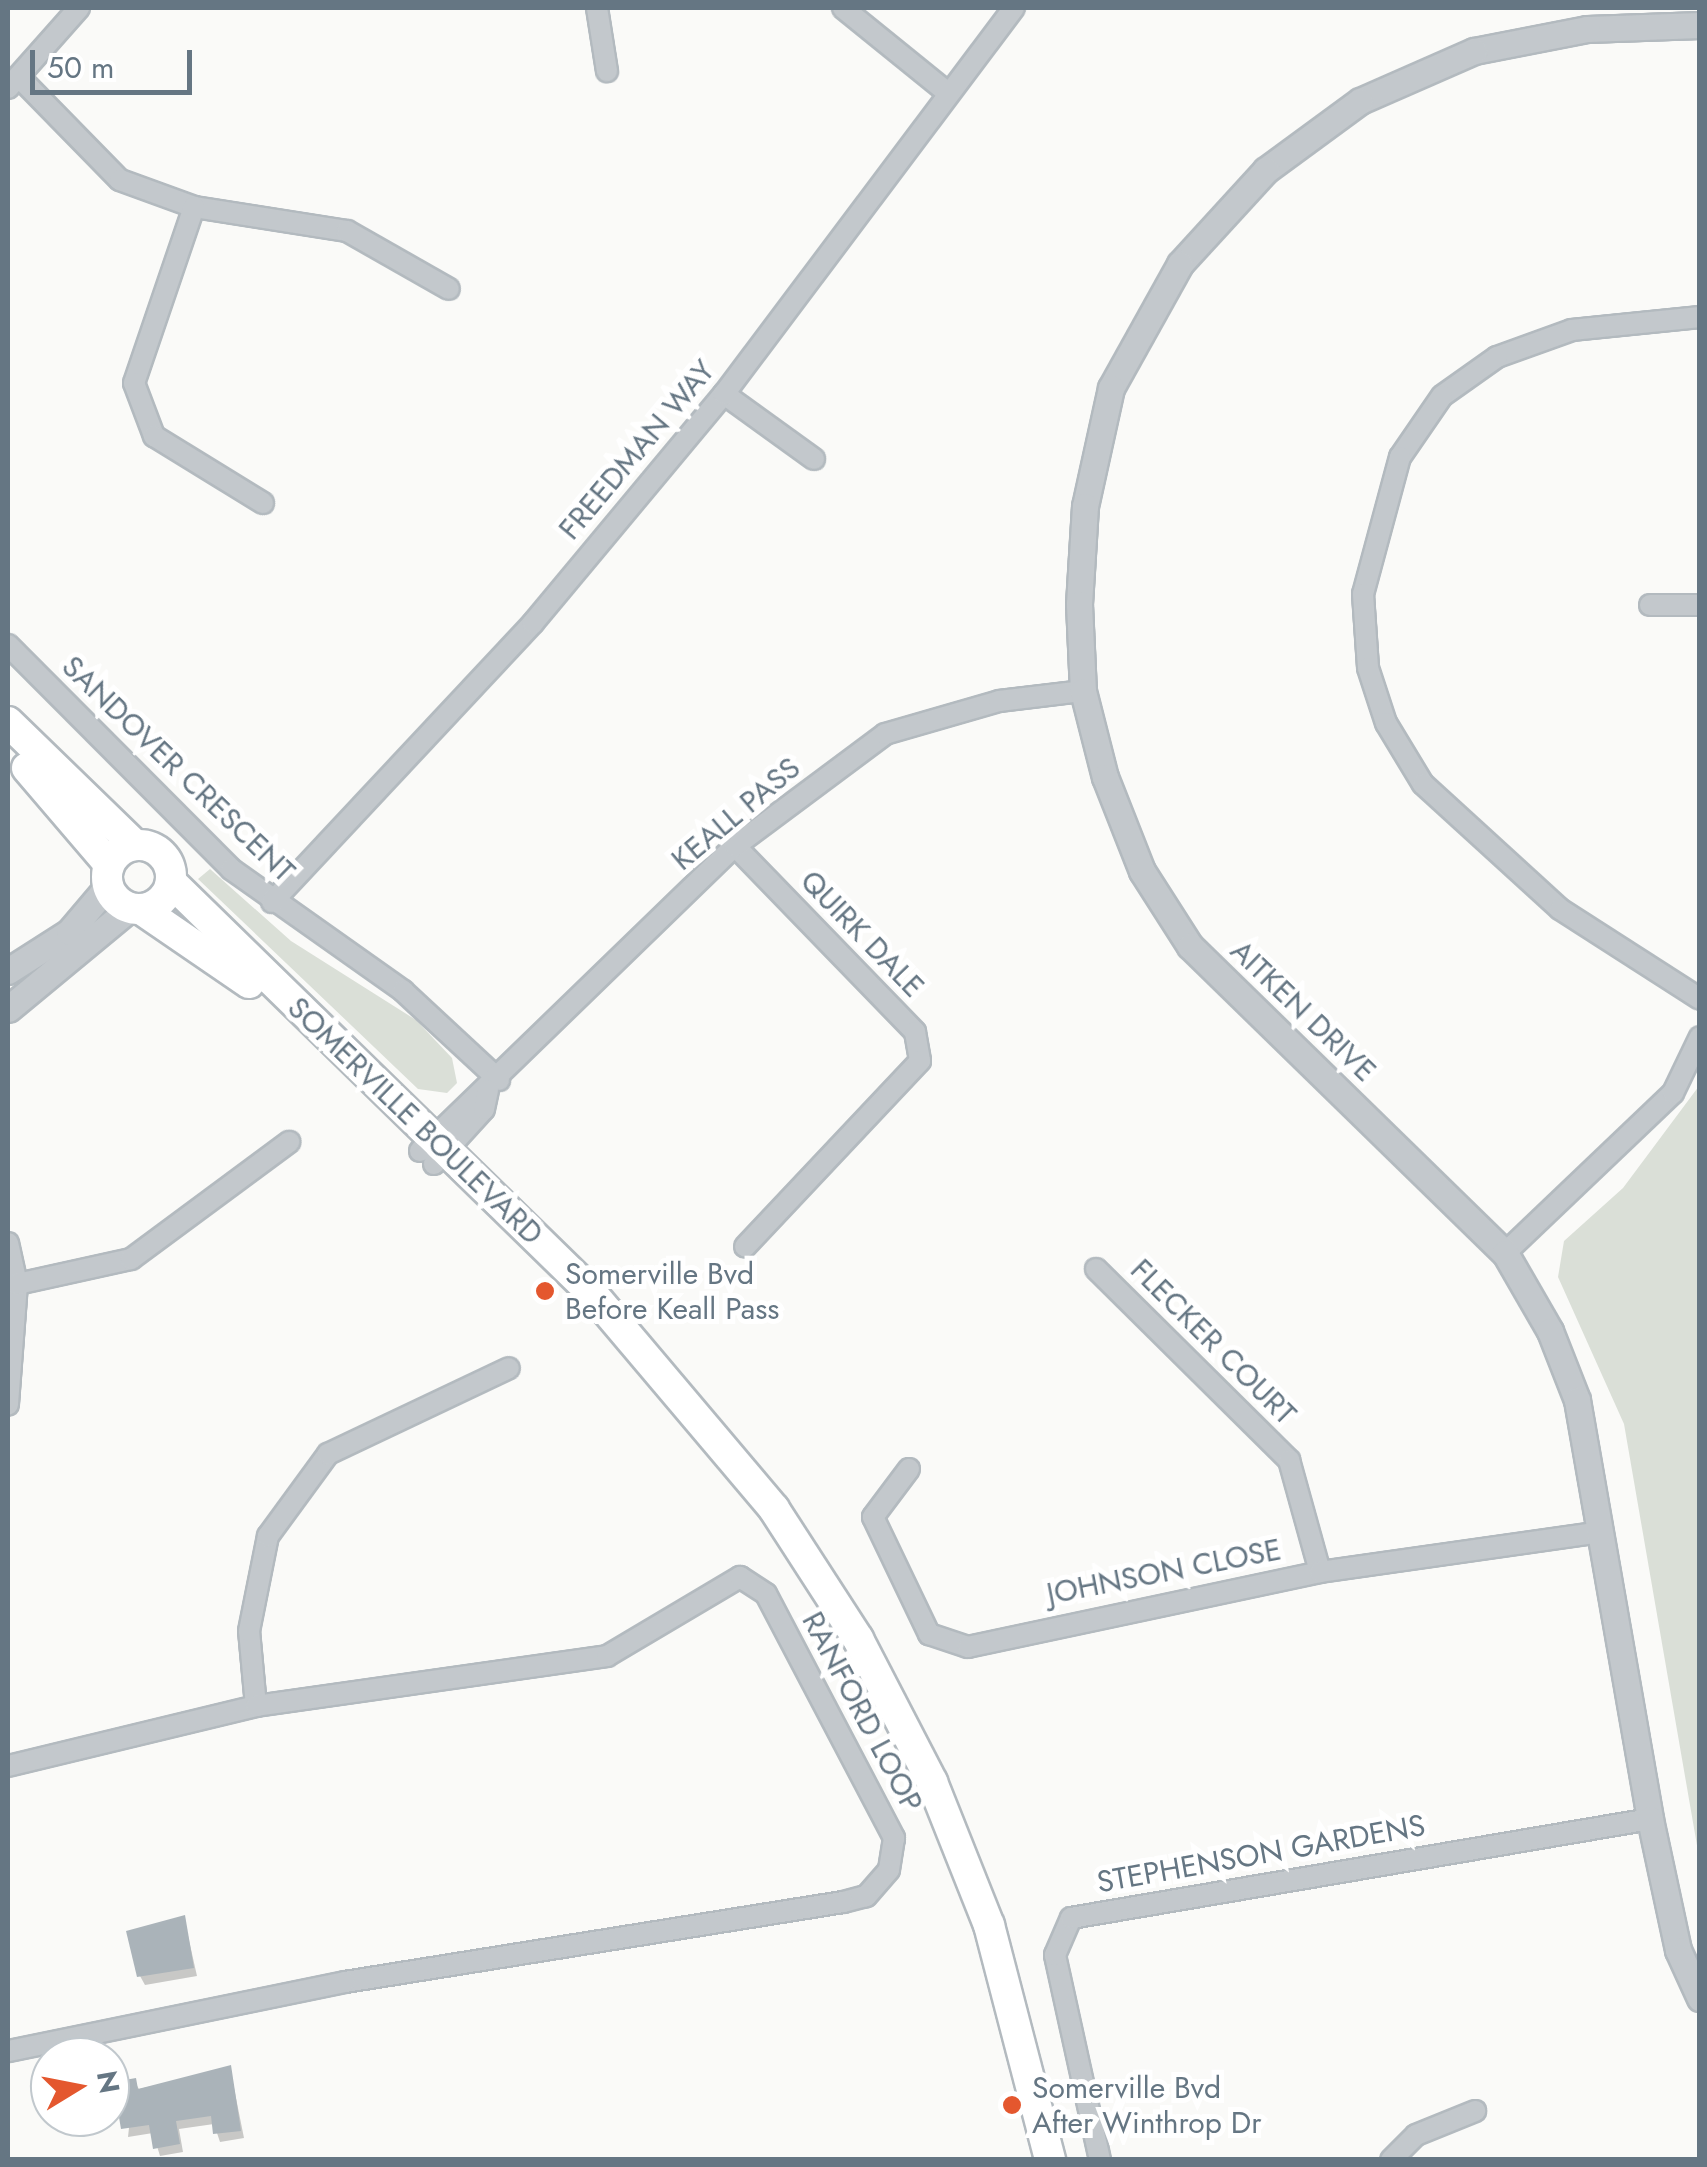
<!DOCTYPE html>
<html>
<head>
<meta charset="utf-8">
<style>
	body { margin:0 }
	#map { position:relative; width:1707px; height:2167px; overflow:hidden; background:#fafaf8; font-family:Jost,sans-serif }
	div>[style] { position:absolute }
	.green>* { inset:0; background:#dadfd7 }
	.shadow>* { inset:0; background:#0003 }
	.building>* { inset:0; background:#aab3b9 }
	.roads { filter:drop-shadow(2px 0 #b3babf) drop-shadow(-2px 0 #b3babf) drop-shadow(0 2px #b3babf) drop-shadow(0 -2px #b3babf) }
	.minor>* { height:20px; margin:-10px; padding:0 10px; transform-origin:10px; border-radius:10px; background:#c3c8cc }
	.tertiary>* { height:25px; margin:-12.5px; padding:0 12.5px; transform-origin:12.5px; border-radius:12.5px; background:#c3c8cc }
	.secondary>* { height:30px; margin:-15px; padding:0 15px; transform-origin:15px; border-radius:15px; background:#fff }
	.secondary>.ring { margin:-15px; padding:0; box-sizing:content-box; background:none; border:30px solid #fff; border-radius:50% }
	.dots>* { width:28px; height:28px; translate:-50% -50%; box-sizing:border-box; border:5px solid #fff; border-radius:50% }
	span { translate:-50% -50%; white-space:nowrap; text-align:center; line-height:1.15; -webkit-text-stroke:10px #fff; paint-order:stroke }
	.street-label { font-size:30px; color:#657683 }
	.poi-label { font-size:30px; color:#657683 }
	.left { translate:0 -50%; text-align:left }
	.frame { position:absolute; inset:0; border:10px solid #657683; pointer-events:none }
	.north { position:absolute; left:30px; top:2037px; width:100px; height:100px; box-sizing:border-box; background:#fff; border:2px solid #c1c8cd; border-radius:50%; rotate:80deg; font-size:28px; font-weight:700; line-height:40px; text-align:center; color:#657683 }
	.north::after { content:''; display:block; margin:auto; width:35px; height:45px; background:#e4572e; clip-path:polygon(50% 0,100% 100%,50% 72%,0 100%) }
	.scale { position:absolute; left:30px; top:50px; width:162px; height:45px; box-sizing:border-box; border:5px solid #657683; border-top:0; padding-left:12px; font-size:30px; line-height:35px; white-space:nowrap; color:#657683; -webkit-text-stroke:8px #fff; paint-order:stroke }
</style>
</head>
<body>
<div id="map">
	<div class="green">
		<i style="clip-path:polygon(210px 869px,291px 941px,416px 1020px,452px 1058px,457px 1083px,447px 1093px,418px 1089px,198px 879px)"></i>
		<i style="clip-path:polygon(1699px 1086px,1700px 1857px,1699px 1857px,1624px 1424px,1558px 1277px,1564px 1241px,1623px 1188px)"></i>
	</div>
	<div class="shadow">
		<i style="clip-path:polygon(184px 1918px,197px 1976px,145px 1985px,140px 1976px)"></i>
		<i style="clip-path:polygon(230px 2068px,244px 2138px,220px 2142px,214px 2124px,179px 2129px,183px 2152px,160px 2156px,153px 2133px,128px 2137px,134px 2081px,139px 2089px)"></i>
	</div>
	<div class="building">
		<i style="clip-path:polygon(185px 1915px,194px 1968px,137px 1977px,126px 1931px)"></i>
		<i style="clip-path:polygon(231px 2065px,241px 2131px,213px 2134px,211px 2116px,176px 2121px,180px 2144px,153px 2149px,149px 2125px,121px 2129px,113px 2082px,136px 2078px,138px 2089px)"></i>
	</div>
	<div class="roads">
		<div class="minor">
			<i style="left:597px;top:8px;width:64px;rotate:81deg"></i>
			<i style="left:843px;top:8px;width:135px;rotate:39deg"></i>
			<i style="left:19px;top:77px;width:144px;rotate:45.6deg"></i>
			<i style="left:120px;top:180px;width:79px;rotate:20deg"></i>
			<i style="left:194px;top:207px;width:155px;rotate:8.9deg"></i>
			<i style="left:347px;top:231px;width:117px;rotate:29.6deg"></i>
			<i style="left:8px;top:88px;width:107px;rotate:-48.4deg"></i>
			<i style="left:194px;top:207px;width:186px;rotate:108.8deg"></i>
			<i style="left:134px;top:383px;width:57px;rotate:69.3deg"></i>
			<i style="left:154px;top:436px;width:128px;rotate:31.6deg"></i>
			<i style="left:1700px;top:317px;width:129px;rotate:174.2deg"></i>
			<i style="left:1572px;top:330px;width:80px;rotate:160.2deg"></i>
			<i style="left:1497px;top:357px;width:67px;rotate:144.7deg"></i>
			<i style="left:1442px;top:396px;width:74px;rotate:124.5deg"></i>
			<i style="left:1400px;top:457px;width:142px;rotate:105.1deg"></i>
			<i style="left:1363px;top:594px;width:74px;rotate:86.1deg"></i>
			<i style="left:1368px;top:668px;width:58px;rotate:71.9deg"></i>
			<i style="left:1386px;top:723px;width:71px;rotate:58.8deg"></i>
			<i style="left:1423px;top:784px;width:185px;rotate:42.4deg"></i>
			<i style="left:1560px;top:909px;width:166px;rotate:32.7deg"></i>
			<i style="left:724px;top:394px;width:111px;rotate:35.8deg"></i>
			<i style="left:1650px;top:605px;width:50px"></i>
			<i style="left:8px;top:645px;width:316px;rotate:45.1deg"></i>
			<i style="left:231px;top:869px;width:211px;rotate:35.3deg"></i>
			<i style="left:403px;top:991px;width:131px;rotate:42.8deg"></i>
			<i style="left:735px;top:846px;width:259px;rotate:45.9deg"></i>
			<i style="left:915px;top:1032px;width:29px;rotate:80deg"></i>
			<i style="left:920px;top:1061px;width:255px;rotate:133.3deg"></i>
			<i style="left:272px;top:902px;width:382px;rotate:-46.9deg"></i>
			<i style="left:533px;top:623px;width:298px;rotate:-50.2deg"></i>
			<i style="left:724px;top:394px;width:483px;rotate:-53.1deg"></i>
			<i style="left:420px;top:1151px;width:438px;rotate:-44.1deg"></i>
			<i style="left:735px;top:846px;width:187px;rotate:-36.7deg"></i>
			<i style="left:885px;top:734px;width:119px;rotate:-16.1deg"></i>
			<i style="left:999px;top:701px;width:85px;rotate:-6.8deg"></i>
			<i style="left:434px;top:1164px;width:74px;rotate:-47.7deg"></i>
			<i style="left:484px;top:1109px;width:19px;rotate:-78deg"></i>
			<i style="left:8px;top:1243px;width:42px;rotate:77.6deg"></i>
			<i style="left:17px;top:1284px;width:121px;rotate:94.3deg"></i>
			<i style="left:1505px;top:1253px;width:232px;rotate:-43.6deg"></i>
			<i style="left:1673px;top:1093px;width:62px;rotate:-64.3deg"></i>
			<i style="left:1096px;top:1269px;width:272px;rotate:44.7deg"></i>
			<i style="left:1289px;top:1460px;width:116px;rotate:74.5deg"></i>
			<i style="left:17px;top:1284px;width:117px;rotate:-12.4deg"></i>
			<i style="left:131px;top:1259px;width:197px;rotate:-36.5deg"></i>
			<i style="left:909px;top:1469px;width:60px;rotate:126.9deg"></i>
			<i style="left:873px;top:1517px;width:130px;rotate:64.4deg"></i>
			<i style="left:929px;top:1634px;width:41px;rotate:18.4deg"></i>
			<i style="left:968px;top:1647px;width:360px;rotate:-12deg"></i>
			<i style="left:1320px;top:1572px;width:284px;rotate:-8.1deg"></i>
			<i style="left:256px;top:1706px;width:75px;rotate:-95.3deg"></i>
			<i style="left:249px;top:1631px;width:97px;rotate:-78.7deg"></i>
			<i style="left:268px;top:1536px;width:102px;rotate:-53.8deg"></i>
			<i style="left:328px;top:1454px;width:200px;rotate:-25.4deg"></i>
			<i style="left:8px;top:1766px;width:255px;rotate:-13.6deg"></i>
			<i style="left:256px;top:1706px;width:355px;rotate:-8.1deg"></i>
			<i style="left:607px;top:1656px;width:155px;rotate:-30.7deg"></i>
			<i style="left:740px;top:1577px;width:31px;rotate:33deg"></i>
			<i style="left:766px;top:1594px;width:276px;rotate:62.3deg"></i>
			<i style="left:894px;top:1838px;width:32px;rotate:99deg"></i>
			<i style="left:889px;top:1870px;width:35px;rotate:131deg"></i>
			<i style="left:866px;top:1896px;width:24px;rotate:165deg"></i>
			<i style="left:843px;top:1902px;width:504px;rotate:170.87deg"></i>
			<i style="left:345px;top:1982px;width:344px;rotate:168.4deg"></i>
			<i style="left:1100px;top:2160px;width:210px;rotate:-102.4deg"></i>
			<i style="left:1055px;top:1955px;width:40px;rotate:-66.6deg"></i>
			<i style="left:1071px;top:1918px;width:587px;rotate:-9.7deg"></i>
			<i style="left:1391px;top:2160px;width:35px;rotate:-45deg"></i>
			<i style="left:1416px;top:2135px;width:64px;rotate:-22.1deg"></i>
		</div>
		<div class="tertiary">
			<i style="left:1700px;top:25px;width:113px;rotate:178deg"></i>
			<i style="left:1587px;top:29px;width:115px;rotate:169deg"></i>
			<i style="left:1474px;top:51px;width:124px;rotate:156.3deg"></i>
			<i style="left:1360px;top:101px;width:117px;rotate:143.7deg"></i>
			<i style="left:1266px;top:170px;width:127px;rotate:132.5deg"></i>
			<i style="left:1180px;top:264px;width:142px;rotate:119.1deg"></i>
			<i style="left:1111px;top:388px;width:121px;rotate:102.4deg"></i>
			<i style="left:1085px;top:506px;width:98px;rotate:93.5deg"></i>
			<i style="left:1079px;top:604px;width:87px;rotate:87.4deg"></i>
			<i style="left:1083px;top:691px;width:89px;rotate:75.7deg"></i>
			<i style="left:1105px;top:777px;width:101px;rotate:68.5deg"></i>
			<i style="left:1142px;top:871px;width:89px;rotate:57.4deg"></i>
			<i style="left:1190px;top:946px;width:440px;rotate:44.3deg"></i>
			<i style="left:1505px;top:1253px;width:90px;rotate:60deg"></i>
			<i style="left:1550px;top:1331px;width:74px;rotate:68.6deg"></i>
			<i style="left:1577px;top:1400px;width:425px;rotate:80.1deg"></i>
			<i style="left:1650px;top:1819px;width:134px;rotate:77.9deg"></i>
			<i style="left:1678px;top:1950px;width:53px;rotate:65.4deg"></i>
			<i style="left:8px;top:971px;width:72px;rotate:-32.6deg"></i>
			<i style="left:69px;top:932px;width:60px;rotate:-49.7deg"></i>
			<i style="left:8px;top:1009px;width:158px;rotate:-39.6deg"></i>
		</div>
		<div class="secondary">
			<i style="left:8px;top:722px;width:177px;rotate:44.1deg"></i>
			<i style="left:27px;top:768px;width:126px;rotate:49.5deg"></i>
			<i class="ring" style="left:107px;top:845px;width:34px;height:34px"></i>
			<i style="left:171px;top:882px;width:586px;rotate:44.31deg"></i>
			<i style="left:590px;top:1291px;width:285px;rotate:49.8deg"></i>
			<i style="left:774px;top:1509px;width:155px;rotate:57.1deg"></i>
			<i style="left:858px;top:1639px;width:161px;rotate:62.6deg"></i>
			<i style="left:932px;top:1782px;width:154px;rotate:68.3deg"></i>
			<i style="left:989px;top:1925px;width:243px;rotate:75.4deg"></i>
			<i style="left:141px;top:909px;width:131px;rotate:34.4deg"></i>
		</div>
	</div>
	<div class="dots">
		<i style="left:545px;top:1291px;background:#e4572e"></i>
		<i style="left:1012px;top:2105px;background:#e4572e"></i>
	</div>
	<div class="street-label">
		<span style="left:637px;top:450px;rotate:-50deg">FREEDMAN WAY</span>
		<span style="left:178px;top:769px;rotate:44deg">SANDOVER CRESCENT</span>
		<span style="left:736px;top:814px;rotate:-40deg">KEALL PASS</span>
		<span style="left:862px;top:934px;rotate:46deg">QUIRK DALE</span>
		<span style="left:1303px;top:1011px;rotate:44deg">AITKEN DRIVE</span>
		<span style="left:415px;top:1121px;rotate:44deg">SOMERVILLE BOULEVARD</span>
		<span style="left:1213px;top:1342px;rotate:45deg">FLECKER COURT</span>
		<span style="left:1164px;top:1572px;rotate:-11deg">JOHNSON CLOSE</span>
		<span style="left:862px;top:1712px;rotate:62deg">RANFORD LOOP</span>
		<span style="left:1261px;top:1854px;rotate:-10deg">STEPHENSON GARDENS</span>
	</div>
	<div class="poi-label">
		<span class="left" style="left:565px;top:1291px">Somerville Bvd<br>Before Keall Pass</span>
		<span class="left" style="left:1032px;top:2105px">Somerville Bvd<br>After Winthrop Dr</span>
	</div>
	<div class="frame"></div>
	<div class="north">N</div>
	<div class="scale">50 m</div>
</div>
</body>
</html>
